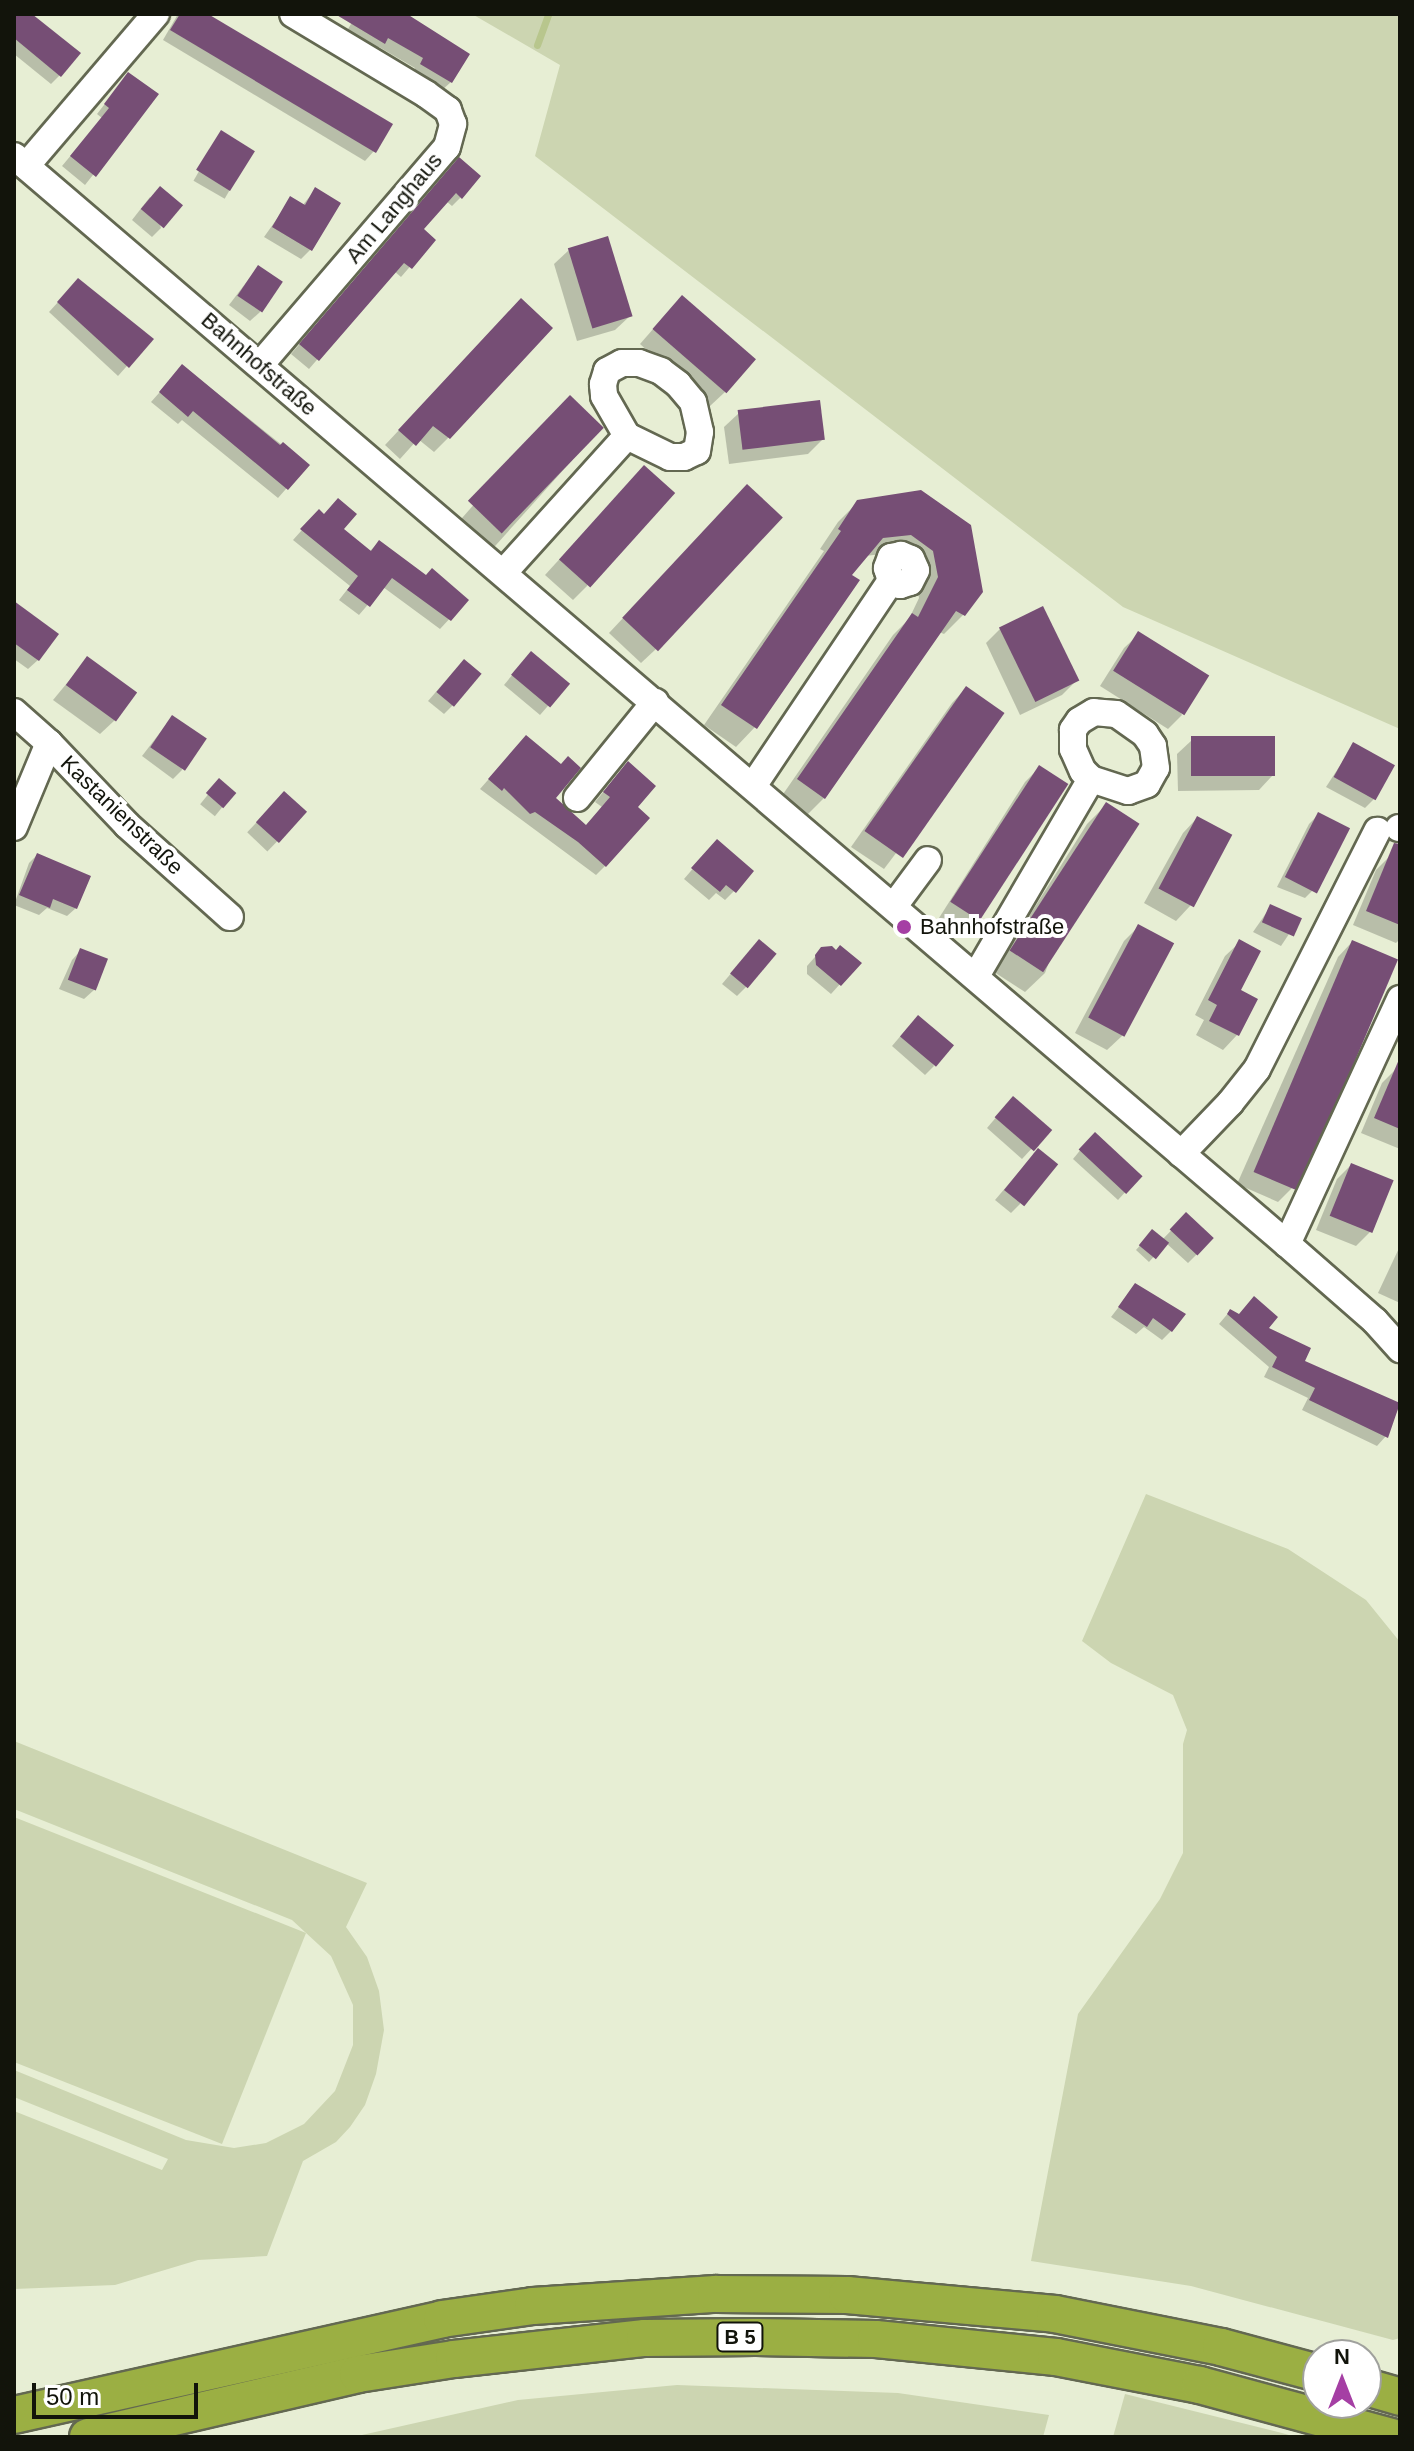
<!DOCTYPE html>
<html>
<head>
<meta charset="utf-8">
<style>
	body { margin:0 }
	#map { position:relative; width:1414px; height:2451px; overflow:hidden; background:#e7eed4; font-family:Helvetica,sans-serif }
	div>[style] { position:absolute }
	.green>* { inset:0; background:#ccd5b1 }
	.shadow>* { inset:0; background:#0003; transform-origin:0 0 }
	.stream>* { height:7px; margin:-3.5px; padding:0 3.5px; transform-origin:3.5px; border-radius:3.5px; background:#b8c68d }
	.building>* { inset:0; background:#764e75; transform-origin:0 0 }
	.roads { filter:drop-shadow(2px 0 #636851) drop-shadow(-2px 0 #636851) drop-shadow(0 2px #636851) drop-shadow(0 -2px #636851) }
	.minor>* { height:26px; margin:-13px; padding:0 13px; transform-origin:13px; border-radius:13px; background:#fff }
	.highway>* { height:36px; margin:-18px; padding:0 18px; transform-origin:18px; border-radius:18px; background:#9baf43 }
	.dots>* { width:22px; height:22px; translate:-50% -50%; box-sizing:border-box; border:4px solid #fff; border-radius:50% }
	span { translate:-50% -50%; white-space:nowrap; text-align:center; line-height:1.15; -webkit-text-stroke:8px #fff; paint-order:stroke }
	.shield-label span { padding:2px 6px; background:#fff; border:2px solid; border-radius:6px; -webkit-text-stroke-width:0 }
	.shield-label { font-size:20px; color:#12140b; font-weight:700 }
	.street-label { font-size:22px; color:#12140b }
	.poi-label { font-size:22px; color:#12140b }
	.left { translate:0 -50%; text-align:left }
	.frame { position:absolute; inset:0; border:16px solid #12140b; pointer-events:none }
	.north { position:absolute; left:1302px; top:2339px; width:80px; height:80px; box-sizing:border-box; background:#fff; border:2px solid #a0a19d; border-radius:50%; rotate:0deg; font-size:22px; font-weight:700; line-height:32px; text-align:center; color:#12140b }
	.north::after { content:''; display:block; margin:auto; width:28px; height:36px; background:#a53fa4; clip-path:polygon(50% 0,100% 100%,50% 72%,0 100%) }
	.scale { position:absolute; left:32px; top:2383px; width:166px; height:36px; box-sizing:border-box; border:4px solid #12140b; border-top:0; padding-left:10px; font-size:24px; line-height:28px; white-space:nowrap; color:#12140b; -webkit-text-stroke:6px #fff; paint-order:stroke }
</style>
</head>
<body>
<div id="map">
	<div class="green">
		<i style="clip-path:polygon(472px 14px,1400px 14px,1400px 729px,1123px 607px,535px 156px,560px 65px)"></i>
		<i style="clip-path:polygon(1146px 1494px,1288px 1549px,1366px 1600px,1400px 1642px,1400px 2338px,1393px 2340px,1191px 2286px,1031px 2261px,1078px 2014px,1160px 1899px,1183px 1853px,1183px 1744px,1187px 1730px,1173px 1695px,1111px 1663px,1082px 1641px)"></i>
		<i style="clip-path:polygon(14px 1741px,367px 1883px,346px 1927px,367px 1957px,379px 1991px,384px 2030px,376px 2074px,365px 2105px,350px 2127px,336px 2142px,303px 2161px,267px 2256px,198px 2260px,115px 2285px,14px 2289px,14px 2111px,162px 2170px,168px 2159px,14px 2097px,14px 2070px,186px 2140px,234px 2148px,266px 2143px,304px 2124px,335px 2091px,353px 2045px,353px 2005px,331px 1956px,292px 1920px,14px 1809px)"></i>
		<i style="clip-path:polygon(14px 1817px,306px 1933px,222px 2144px,14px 2062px)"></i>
		<i style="clip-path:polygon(677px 2385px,898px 2393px,1049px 2415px,1043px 2437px,353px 2437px,518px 2400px)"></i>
		<i style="clip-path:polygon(1125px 2394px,1282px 2433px,1296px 2437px,1113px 2437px)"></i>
	</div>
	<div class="shadow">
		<i style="clip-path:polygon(14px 14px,29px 14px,60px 75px,51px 84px,14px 54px)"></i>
		<i style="clip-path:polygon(178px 14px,205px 14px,374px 151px,365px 161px,163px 40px)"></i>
		<i style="clip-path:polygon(357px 14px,399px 14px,451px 82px,441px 91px,412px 74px,415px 68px,379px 47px,374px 52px,345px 34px)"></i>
		<i style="clip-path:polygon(128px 74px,156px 95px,85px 185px,62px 166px,102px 118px,97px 114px)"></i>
		<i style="left:221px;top:133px;width:36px;height:55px;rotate:30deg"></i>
		<i style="clip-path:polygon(450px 169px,461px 197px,452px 206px,446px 201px,421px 230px,433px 240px,401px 277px,394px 271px,309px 369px,291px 354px)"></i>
		<i style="clip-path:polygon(315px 190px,310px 250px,301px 259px,264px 237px,291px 199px,302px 206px)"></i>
		<i style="clip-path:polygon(150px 197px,161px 228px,152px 237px,132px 220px)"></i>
		<i style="clip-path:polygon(569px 250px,630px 316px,615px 330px,577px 341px,554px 264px)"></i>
		<i style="clip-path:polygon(258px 267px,260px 312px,250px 321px,229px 305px)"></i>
		<i style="clip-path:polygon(69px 290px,151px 339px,118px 376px,49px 312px)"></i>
		<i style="clip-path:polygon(668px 312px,725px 392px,710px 406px,640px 344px)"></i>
		<i style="clip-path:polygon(507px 315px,448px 438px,434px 452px,418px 439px,400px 459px,385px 445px)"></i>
		<i style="clip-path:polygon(183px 366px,307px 465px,278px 498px,182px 420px,178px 424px,151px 402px)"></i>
		<i style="clip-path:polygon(739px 413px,823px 439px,808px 454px,729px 464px,724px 427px)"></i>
		<i style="clip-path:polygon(551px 417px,601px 428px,487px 555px,455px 526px)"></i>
		<i style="clip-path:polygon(630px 482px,587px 586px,573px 600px,545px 575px)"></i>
		<i style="clip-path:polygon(921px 492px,963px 615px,944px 634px,939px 632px,824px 798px,805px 817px,779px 800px,893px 635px,909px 619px,919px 598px,914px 570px,891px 553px,865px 556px,849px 575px,755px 727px,736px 747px,704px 725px,824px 551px,820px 549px,838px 522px,858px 502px)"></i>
		<i style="clip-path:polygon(733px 501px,656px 649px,641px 663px,609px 633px)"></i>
		<i style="clip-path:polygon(310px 521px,341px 529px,369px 552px,379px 542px,426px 577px,467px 600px,440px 629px,383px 587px,359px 615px,339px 600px,350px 586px,293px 540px)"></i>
		<i style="clip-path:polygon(14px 603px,38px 660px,28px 669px,14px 659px)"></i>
		<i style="clip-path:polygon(1000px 629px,1077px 680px,1062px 695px,1020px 715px,986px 643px)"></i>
		<i style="clip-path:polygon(1139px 634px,1182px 715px,1168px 729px,1100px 686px,1124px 648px)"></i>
		<i style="clip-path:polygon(87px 659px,115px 720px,100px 734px,53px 700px)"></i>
		<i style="clip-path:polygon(522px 663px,567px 684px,540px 715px,504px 685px)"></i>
		<i style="clip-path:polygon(455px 670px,453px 705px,444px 714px,428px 701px)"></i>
		<i style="clip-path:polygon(966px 688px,1002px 713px,884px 869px,851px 847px,952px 703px)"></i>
		<i style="clip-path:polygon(172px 717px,182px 770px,173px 779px,142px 756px)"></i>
		<i style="clip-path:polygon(1192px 740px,1273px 775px,1259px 790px,1178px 791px,1177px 754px)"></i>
		<i style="clip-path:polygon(1354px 744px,1374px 799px,1365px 808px,1326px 787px)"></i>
		<i style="clip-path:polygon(518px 746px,553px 798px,585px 827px,602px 807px,595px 802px,619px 773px,635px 807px,605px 866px,596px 875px,480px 789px)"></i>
		<i style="clip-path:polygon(1039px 768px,979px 920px,965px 935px,939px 918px,1025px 782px)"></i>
		<i style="left:219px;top:781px;width:19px;height:30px;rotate:39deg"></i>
		<i style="left:284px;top:794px;width:28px;height:53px;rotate:44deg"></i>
		<i style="clip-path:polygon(1106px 805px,1045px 973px,1025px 992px,994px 972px,1087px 824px)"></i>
		<i style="clip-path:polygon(1318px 815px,1314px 889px,1305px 898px,1277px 887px,1309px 824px)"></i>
		<i style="clip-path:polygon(1197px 818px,1229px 836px,1190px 906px,1176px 921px,1144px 903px,1183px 833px)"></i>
		<i style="clip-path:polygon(708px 851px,734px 891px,725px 900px,716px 893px,709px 900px,684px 879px)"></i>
		<i style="clip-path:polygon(37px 855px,76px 908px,67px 916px,47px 908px,39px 915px,14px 905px,29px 863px)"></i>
		<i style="clip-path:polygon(1391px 855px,1400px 859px,1400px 939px,1396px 943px,1353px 925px,1376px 870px)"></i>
		<i style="clip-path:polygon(1271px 906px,1299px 919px,1281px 946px,1253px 932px)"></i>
		<i style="clip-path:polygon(1138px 927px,1122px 1036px,1107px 1050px,1075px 1033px,1124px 941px)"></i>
		<i style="clip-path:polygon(1240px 942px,1238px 990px,1255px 1000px,1237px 1035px,1223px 1050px,1196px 1035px,1204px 1020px,1195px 1015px,1225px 956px)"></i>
		<i style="clip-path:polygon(1352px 942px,1292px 1188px,1278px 1202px,1237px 1184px,1338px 957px)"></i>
		<i style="clip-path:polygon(822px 949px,859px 963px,831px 994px,807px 974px,807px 966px)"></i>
		<i style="clip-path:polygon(81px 950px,94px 990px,84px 999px,59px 989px,72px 960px)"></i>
		<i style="clip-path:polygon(750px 951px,746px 987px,737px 996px,722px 984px)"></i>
		<i style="clip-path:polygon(909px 1026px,934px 1066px,925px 1075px,892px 1046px)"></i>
		<i style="clip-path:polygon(1396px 1069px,1400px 1071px,1400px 1149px,1361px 1133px,1382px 1083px)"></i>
		<i style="clip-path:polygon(1004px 1108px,1049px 1130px,1022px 1159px,987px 1128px)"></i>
		<i style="clip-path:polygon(1087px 1142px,1140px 1176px,1118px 1200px,1073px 1159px)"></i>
		<i style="clip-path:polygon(1029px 1160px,1020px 1204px,1011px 1213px,995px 1200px)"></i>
		<i style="clip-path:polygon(1351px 1165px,1370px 1232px,1356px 1246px,1316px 1230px,1337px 1179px)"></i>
		<i style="clip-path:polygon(1186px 1215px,1197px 1254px,1188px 1263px,1166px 1243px,1149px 1262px,1136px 1250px,1152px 1232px,1162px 1240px)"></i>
		<i style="clip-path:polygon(1400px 1246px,1400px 1303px,1378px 1293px)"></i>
		<i style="clip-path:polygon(1135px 1286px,1171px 1331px,1162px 1340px,1144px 1327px,1136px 1334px,1111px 1317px)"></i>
		<i style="clip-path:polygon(1230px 1311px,1265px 1328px,1303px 1362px,1400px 1405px,1386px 1436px,1377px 1446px,1302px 1410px,1308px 1398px,1264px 1377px,1269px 1367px,1219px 1324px)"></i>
	</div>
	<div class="stream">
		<i style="left:537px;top:45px;width:33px;rotate:-70deg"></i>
	</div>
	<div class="building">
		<i style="clip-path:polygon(14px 14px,32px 14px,81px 53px,61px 77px,14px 38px)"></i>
		<i style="clip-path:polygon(180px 14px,208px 14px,393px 124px,376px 153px,170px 30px)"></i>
		<i style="clip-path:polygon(335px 14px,407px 14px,470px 54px,452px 83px,420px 64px,423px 58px,388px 38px,385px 44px)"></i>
		<i style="clip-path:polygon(128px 72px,159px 94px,96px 177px,70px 156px,109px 108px,104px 104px)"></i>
		<i style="left:221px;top:130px;width:40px;height:47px;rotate:32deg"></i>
		<i style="clip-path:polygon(459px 157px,481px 176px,462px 199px,456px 193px,424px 229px,436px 240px,412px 269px,404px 263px,319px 361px,299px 344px)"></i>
		<i style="left:160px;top:186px;width:30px;height:30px;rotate:40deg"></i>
		<i style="clip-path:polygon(315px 187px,341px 203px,312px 251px,272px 227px,290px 196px,305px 205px)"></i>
		<i style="left:608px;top:236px;width:84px;height:42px;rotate:73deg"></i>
		<i style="left:258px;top:265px;width:30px;height:37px;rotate:34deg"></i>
		<i style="clip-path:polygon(78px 278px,154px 339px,129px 368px,57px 302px)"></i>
		<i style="left:682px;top:295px;width:98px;height:45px;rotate:41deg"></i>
		<i style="clip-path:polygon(521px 298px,553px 328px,450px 439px,433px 426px,416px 446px,398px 430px)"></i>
		<i style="clip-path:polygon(182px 364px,280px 445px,283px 442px,310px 465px,288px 490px,193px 411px,188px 417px,159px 392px)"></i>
		<i style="left:570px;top:395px;width:47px;height:147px;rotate:44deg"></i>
		<i style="left:820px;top:400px;width:40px;height:83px;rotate:83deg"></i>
		<i style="left:644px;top:465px;width:42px;height:127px;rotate:42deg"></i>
		<i style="left:747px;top:484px;width:49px;height:183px;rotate:43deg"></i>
		<i style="clip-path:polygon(921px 490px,971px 525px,983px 592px,965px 616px,956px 611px,825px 799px,797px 779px,912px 613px,918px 617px,938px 577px,933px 551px,911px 535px,883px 538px,852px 575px,860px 580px,757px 729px,721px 705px,841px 531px,838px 529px,857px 500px)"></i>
		<i style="clip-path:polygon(338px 498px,357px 514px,344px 529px,371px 551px,379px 540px,426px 575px,432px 568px,469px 600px,451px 621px,392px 578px,370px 607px,347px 590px,358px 576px,300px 529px,319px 509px,324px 514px)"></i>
		<i style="clip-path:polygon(14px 601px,59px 634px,39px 661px,14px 643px)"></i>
		<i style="left:1043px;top:606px;width:83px;height:49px;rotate:64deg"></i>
		<i style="left:1138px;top:631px;width:84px;height:47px;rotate:32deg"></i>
		<i style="left:531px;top:651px;width:51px;height:31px;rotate:40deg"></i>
		<i style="left:87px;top:656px;width:62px;height:36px;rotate:36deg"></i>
		<i style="left:464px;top:659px;width:23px;height:43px;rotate:40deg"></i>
		<i style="left:966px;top:686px;width:47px;height:177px;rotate:35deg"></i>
		<i style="left:172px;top:715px;width:42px;height:39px;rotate:34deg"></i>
		<i style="clip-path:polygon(526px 735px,561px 764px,568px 756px,581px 768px,556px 798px,586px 825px,610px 797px,603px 792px,628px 761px,656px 786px,638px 807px,650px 818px,606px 867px,578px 842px,535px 812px,530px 814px,504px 788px,502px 791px,488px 779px)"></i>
		<i style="left:1275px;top:736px;width:40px;height:84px;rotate:90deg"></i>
		<i style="left:1353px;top:742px;width:48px;height:40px;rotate:29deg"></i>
		<i style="left:1039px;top:765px;width:35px;height:163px;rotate:33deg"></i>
		<i style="left:219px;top:778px;width:23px;height:20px;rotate:41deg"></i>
		<i style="left:284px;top:791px;width:31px;height:42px;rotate:42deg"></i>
		<i style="left:1106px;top:802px;width:40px;height:177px;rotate:33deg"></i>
		<i style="left:1318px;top:812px;width:36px;height:73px;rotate:27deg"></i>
		<i style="left:1197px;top:816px;width:40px;height:82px;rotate:28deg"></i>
		<i style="clip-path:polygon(717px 839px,754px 871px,736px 893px,726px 885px,720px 892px,691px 868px)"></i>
		<i style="clip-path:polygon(1394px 843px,1400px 844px,1400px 925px,1366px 911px)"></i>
		<i style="clip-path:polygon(37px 853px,91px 876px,77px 909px,53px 899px,50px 908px,19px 895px)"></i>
		<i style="left:1270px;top:904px;width:35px;height:20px;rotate:24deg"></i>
		<i style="left:1138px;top:924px;width:41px;height:106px;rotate:28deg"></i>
		<i style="left:759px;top:939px;width:23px;height:45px;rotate:40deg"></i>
		<i style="clip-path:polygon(1239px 939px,1261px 951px,1241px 990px,1258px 999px,1239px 1036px,1209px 1021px,1217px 1005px,1208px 1000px)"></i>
		<i style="left:1352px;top:940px;width:50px;height:252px;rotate:23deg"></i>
		<i style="clip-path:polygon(840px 945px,862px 963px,841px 986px,816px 965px,815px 955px,821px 947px,832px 946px,836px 950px)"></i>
		<i style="left:80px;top:948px;width:30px;height:34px;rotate:21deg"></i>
		<i style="left:918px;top:1015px;width:47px;height:28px;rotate:40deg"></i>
		<i style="clip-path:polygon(1400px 1057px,1400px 1129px,1374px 1118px)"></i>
		<i style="left:1013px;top:1096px;width:52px;height:28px;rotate:41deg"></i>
		<i style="left:1095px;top:1132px;width:65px;height:24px;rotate:43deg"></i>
		<i style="left:1038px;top:1148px;width:26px;height:54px;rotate:39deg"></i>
		<i style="left:1351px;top:1163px;width:46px;height:57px;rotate:22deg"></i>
		<i style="left:1186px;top:1212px;width:38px;height:24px;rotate:43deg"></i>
		<i style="left:1152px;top:1229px;width:22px;height:21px;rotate:39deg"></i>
		<i style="clip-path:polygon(1135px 1283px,1186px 1314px,1172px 1332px,1153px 1318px,1147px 1327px,1118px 1307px)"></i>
		<i style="clip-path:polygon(1254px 1296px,1278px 1317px,1269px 1328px,1311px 1348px,1305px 1361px,1400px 1403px,1388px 1438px,1309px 1400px,1315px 1388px,1272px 1367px,1277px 1357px,1227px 1314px,1230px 1309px,1239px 1314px)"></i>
	</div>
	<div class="roads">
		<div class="minor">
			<i style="left:14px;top:156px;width:1675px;rotate:40.52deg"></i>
			<i style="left:1287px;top:1244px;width:117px;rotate:41.2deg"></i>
			<i style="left:1375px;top:1321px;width:38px;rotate:48deg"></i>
			<i style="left:26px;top:166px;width:200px;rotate:-49.5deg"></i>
			<i style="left:260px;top:365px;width:287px;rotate:-49.4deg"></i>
			<i style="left:447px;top:147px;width:24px;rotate:-75deg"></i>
			<i style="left:453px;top:124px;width:15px;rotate:-110deg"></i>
			<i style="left:448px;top:110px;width:27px;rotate:-144deg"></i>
			<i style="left:426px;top:94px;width:155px;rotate:-149deg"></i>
			<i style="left:504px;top:572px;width:183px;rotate:-47.9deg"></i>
			<i style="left:627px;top:436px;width:48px;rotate:26deg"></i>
			<i style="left:670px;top:457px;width:14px"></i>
			<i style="left:684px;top:457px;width:14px;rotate:-25deg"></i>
			<i style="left:697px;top:451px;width:19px;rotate:-81deg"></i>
			<i style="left:700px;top:432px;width:31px;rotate:-103deg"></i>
			<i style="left:693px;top:402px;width:23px;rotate:-130deg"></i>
			<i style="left:678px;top:384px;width:21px;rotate:-143deg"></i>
			<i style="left:661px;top:371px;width:23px;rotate:-160deg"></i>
			<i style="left:639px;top:363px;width:17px;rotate:180deg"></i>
			<i style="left:622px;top:363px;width:17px;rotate:152deg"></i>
			<i style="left:607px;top:371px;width:14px;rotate:107deg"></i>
			<i style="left:603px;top:384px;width:12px;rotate:85deg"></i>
			<i style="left:604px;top:396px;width:46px;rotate:60.1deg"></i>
			<i style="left:14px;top:712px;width:47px;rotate:41.5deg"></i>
			<i style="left:49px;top:743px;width:113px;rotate:46.4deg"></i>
			<i style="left:127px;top:825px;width:138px;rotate:41.8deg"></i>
			<i style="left:753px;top:786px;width:247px;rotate:-56.1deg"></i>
			<i style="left:891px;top:581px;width:10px;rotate:24deg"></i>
			<i style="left:900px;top:585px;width:10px;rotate:-17deg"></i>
			<i style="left:910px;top:582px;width:13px;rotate:-63deg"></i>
			<i style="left:916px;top:570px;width:12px;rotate:-114deg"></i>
			<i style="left:911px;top:559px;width:11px;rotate:-158deg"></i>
			<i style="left:901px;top:555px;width:10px;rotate:169deg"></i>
			<i style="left:891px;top:557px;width:12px;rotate:110deg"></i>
			<i style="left:887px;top:568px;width:14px;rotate:73deg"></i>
			<i style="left:577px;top:798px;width:124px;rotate:-50.9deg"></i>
			<i style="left:14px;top:827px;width:91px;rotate:-67.4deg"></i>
			<i style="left:1399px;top:828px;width:1px"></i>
			<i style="left:894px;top:906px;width:57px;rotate:-53.5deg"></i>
			<i style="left:976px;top:976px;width:228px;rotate:-59.7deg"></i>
			<i style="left:1091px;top:779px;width:39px;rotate:18deg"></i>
			<i style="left:1128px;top:791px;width:20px;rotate:-20deg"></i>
			<i style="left:1147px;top:784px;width:18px;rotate:-61deg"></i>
			<i style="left:1156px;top:768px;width:22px;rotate:-98deg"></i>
			<i style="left:1153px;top:746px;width:14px;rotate:-124deg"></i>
			<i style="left:1145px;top:734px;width:35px;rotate:-145deg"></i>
			<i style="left:1116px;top:714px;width:22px;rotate:-175deg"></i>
			<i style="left:1094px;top:712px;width:17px;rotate:149deg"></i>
			<i style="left:1079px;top:721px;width:11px;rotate:124deg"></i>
			<i style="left:1073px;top:730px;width:19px;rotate:90deg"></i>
			<i style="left:1073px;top:749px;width:24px;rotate:66deg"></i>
			<i style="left:1083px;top:771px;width:11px;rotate:45deg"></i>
			<i style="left:1181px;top:1154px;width:71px;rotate:-46.1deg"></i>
			<i style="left:1230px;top:1103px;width:43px;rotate:-51.5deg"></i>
			<i style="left:1257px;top:1069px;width:267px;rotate:-63.2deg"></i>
			<i style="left:1287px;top:1244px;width:270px;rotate:-65.2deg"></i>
		</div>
		<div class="highway">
			<i style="left:1366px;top:2387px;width:35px;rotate:16deg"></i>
			<i style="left:14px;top:2415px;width:439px;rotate:-12.6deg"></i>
			<i style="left:442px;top:2319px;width:92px;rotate:-8.1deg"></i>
			<i style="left:533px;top:2306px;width:183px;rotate:-3.8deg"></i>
			<i style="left:716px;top:2294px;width:131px;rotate:0.4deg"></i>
			<i style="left:847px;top:2295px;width:209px;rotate:5.2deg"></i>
			<i style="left:1055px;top:2314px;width:169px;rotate:11.2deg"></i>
			<i style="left:1221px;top:2347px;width:100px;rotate:15deg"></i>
			<i style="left:88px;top:2437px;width:277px;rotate:-13.1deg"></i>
			<i style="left:358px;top:2374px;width:97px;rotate:-8.9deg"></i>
			<i style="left:454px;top:2359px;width:192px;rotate:-6.3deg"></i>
			<i style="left:645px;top:2338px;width:111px;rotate:-0.5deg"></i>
			<i style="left:756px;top:2337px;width:120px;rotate:1deg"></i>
			<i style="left:876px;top:2339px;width:181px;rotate:5.7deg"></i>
			<i style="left:1056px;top:2357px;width:147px;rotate:11deg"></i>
			<i style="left:1200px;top:2385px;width:199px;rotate:15.2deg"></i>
		</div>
	</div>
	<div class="dots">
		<i style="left:904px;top:927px;background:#a53fa4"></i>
	</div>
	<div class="shield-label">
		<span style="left:740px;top:2337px">B 5</span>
	</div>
	<div class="street-label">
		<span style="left:394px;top:208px;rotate:-50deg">Am Langhaus</span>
		<span style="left:259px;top:364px;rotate:41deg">Bahnhofstraße</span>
		<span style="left:122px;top:815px;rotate:44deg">Kastanienstraße</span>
	</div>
	<div class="poi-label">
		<span class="left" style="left:920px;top:927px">Bahnhofstraße</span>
	</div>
	<div class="frame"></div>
	<div class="north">N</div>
	<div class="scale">50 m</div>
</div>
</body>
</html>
